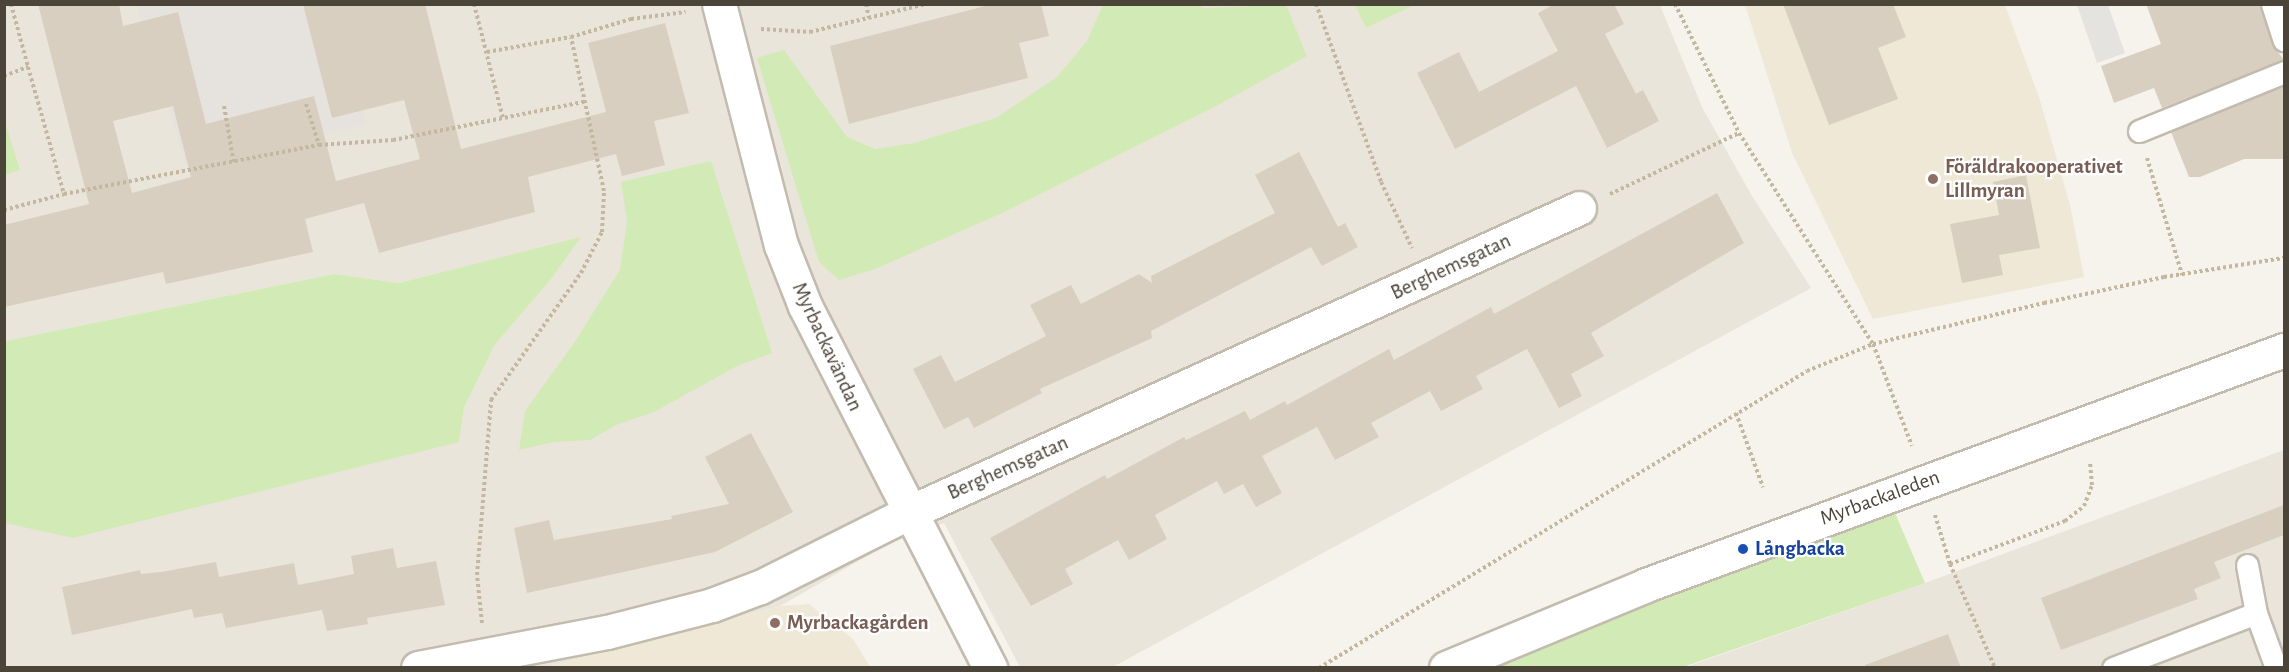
<!DOCTYPE html>
<html>
<head>
<meta charset="utf-8">
<style>
	body { margin:0 }
	#map { position:relative; width:2289px; height:672px; overflow:hidden; background:#f6f3ec; font-family:"Alegreya Sans",sans-serif }
	div>[style] { position:absolute }
	.residential>* { inset:0; background:#eae5da }
	.industrial>* { inset:0; background:#e6e2dd }
	.education>* { inset:0; background:#efe8d6 }
	.green>* { inset:0; background:#d2eab5 }
	.parking>* { inset:0; background:#e5e3e0 }
	.building>* { inset:0; background:#d8cfc1 }
	.path>* { height:4px; margin-top:-2px; transform-origin:0; background:repeating-linear-gradient(90deg,#c4b79f 0 3px,transparent 0 6px) }
	.roads { filter:drop-shadow(2px 0 #c2bbae) drop-shadow(-2px 0 #c2bbae) drop-shadow(0 2px #c2bbae) drop-shadow(0 -2px #c2bbae) }
	.service>* { height:21px; margin:-10.5px; padding:0 10.5px; transform-origin:10.5px; border-radius:10.5px; background:#fff }
	.minor>* { height:33px; margin:-16.5px; padding:0 16.5px; transform-origin:16.5px; border-radius:16.5px; background:#fff }
	.tertiary>* { height:33px; margin:-16.5px; padding:0 16.5px; transform-origin:16.5px; border-radius:16.5px; background:#fff }
	.dots>* { width:16px; height:16px; translate:-50% -50%; box-sizing:border-box; border:3px solid #fff; border-radius:50% }
	span { translate:-50% -50%; white-space:nowrap; text-align:center; line-height:1.15; -webkit-text-stroke:4.5px #fff; paint-order:stroke }
	.education-label { font-size:21px; color:#785e54; font-weight:700 }
	.left { translate:0 -50%; text-align:left }
	.street-label { font-size:21px; color:#4b4439 }
	.transit-label { font-size:21px; color:#164399; font-weight:700 }
	.frame { position:absolute; inset:0; border:6px solid #4b4439; pointer-events:none }
</style>
</head>
<body>
<div id="map">
	<div class="residential">
		<i style="clip-path:polygon(5px 4px,1660px 5px,1702px 107px,1752px 196px,1811px 288px,1111px 668px,1020px 667px,944px 523px,890px 543px,780px 606px,546px 667px,5px 667px,5px 522px,459px 442px,464px 408px,494px 346px,552px 278px,580px 238px,399px 283px,334px 274px,5px 341px)"></i>
		<i style="clip-path:polygon(2284px 450px,2284px 667px,1683px 668px,1925px 583px)"></i>
	</div>
	<div class="industrial">
		<i style="clip-path:polygon(137px 5px,333px 5px,367px 124px,236px 158px,233px 150px,186px 165px)"></i>
	</div>
	<div class="education">
		<i style="clip-path:polygon(1745px 5px,2005px 5px,2039px 97px,2070px 205px,2084px 277px,1873px 319px,1792px 153px)"></i>
		<i style="clip-path:polygon(809px 604px,853px 639px,870px 667px,546px 667px,780px 606px)"></i>
	</div>
	<div class="green">
		<i style="clip-path:polygon(1195px 4px,1204px 8px,1286px 5px,1307px 56px,1218px 105px,1002px 213px,875px 269px,839px 280px,819px 262px,757px 58px,784px 50px,847px 137px,875px 149px,914px 143px,996px 118px,1057px 77px,1087px 41px,1103px 5px)"></i>
		<i style="clip-path:polygon(1355px 5px,1414px 5px,1366px 28px)"></i>
		<i style="clip-path:polygon(5px 122px,20px 170px,5px 175px,4px 175px)"></i>
		<i style="clip-path:polygon(711px 161px,772px 353px,739px 365px,654px 412px,616px 425px,590px 440px,553px 442px,519px 450px,525px 411px,574px 343px,620px 270px,627px 222px,621px 182px)"></i>
		<i style="clip-path:polygon(581px 237px,552px 278px,494px 346px,464px 408px,459px 442px,73px 538px,5px 523px,5px 341px,334px 274px,399px 283px)"></i>
		<i style="clip-path:polygon(1895px 513px,1925px 583px,1683px 667px,1491px 668px,1700px 582px)"></i>
	</div>
	<div class="parking">
		<i style="clip-path:polygon(2077px 5px,2108px 5px,2125px 53px,2097px 63px)"></i>
	</div>
	<div class="building">
		<i style="clip-path:polygon(evenodd,38px 4px,119px 4px,123px 26px,178px 12px,206px 124px,314px 96px,336px 181px,420px 159px,404px 100px,332px 118px,303px 4px,425px 4px,461px 149px,606px 112px,588px 43px,665px 23px,689px 113px,654px 121px,665px 165px,622px 176px,616px 154px,528px 177px,535px 212px,379px 253px,364px 203px,305px 219px,313px 252px,166px 284px,163px 272px,4px 307px,4px 225px,89px 204px,38px 4px,173px 106px,191px 177px,132px 193px,113px 121px,173px 106px)"></i>
		<i style="clip-path:polygon(993px 4px,1041px 4px,1049px 36px,1019px 43px,1028px 78px,849px 124px,830px 46px)"></i>
		<i style="clip-path:polygon(1555px 4px,1614px 4px,1624px 24px,1605px 34px,1636px 94px,1643px 90px,1659px 121px,1607px 148px,1576px 86px,1455px 149px,1417px 73px,1459px 52px,1479px 92px,1558px 51px,1538px 13px)"></i>
		<i style="clip-path:polygon(1783px 4px,1893px 4px,1906px 37px,1878px 48px,1898px 99px,1829px 125px)"></i>
		<i style="clip-path:polygon(2146px 4px,2260px 4px,2272px 44px,2284px 60px,2162px 108px,2154px 88px,2114px 103px,2101px 66px,2161px 44px)"></i>
		<i style="clip-path:polygon(2284px 86px,2284px 159px,2244px 159px,2200px 177px,2189px 177px,2171px 132px)"></i>
		<i style="clip-path:polygon(1299px 152px,1338px 227px,1345px 223px,1358px 247px,1322px 266px,1311px 247px,1151px 331px,1152px 338px,1040px 389px,1042px 393px,974px 428px,968px 417px,944px 429px,913px 369px,941px 355px,955px 382px,1046px 336px,1030px 305px,1071px 285px,1081px 304px,1139px 274px,1152px 283px,1151px 276px,1275px 213px,1255px 175px)"></i>
		<i style="clip-path:polygon(2026px 175px,2040px 248px,1999px 255px,2003px 275px,1962px 283px,1950px 224px,1999px 215px,1993px 182px)"></i>
		<i style="clip-path:polygon(1717px 193px,1744px 243px,1591px 333px,1604px 356px,1571px 374px,1582px 396px,1559px 408px,1527px 349px,1476px 376px,1483px 389px,1441px 411px,1430px 391px,1371px 423px,1379px 437px,1335px 460px,1317px 427px,1262px 456px,1282px 493px,1256px 507px,1243px 484px,1224px 494px,1217px 481px,1155px 515px,1167px 539px,1129px 560px,1118px 540px,1065px 569px,1073px 584px,1031px 606px,990px 538px,1105px 475px,1107px 479px,1184px 437px,1186px 440px,1245px 411px,1250px 420px,1285px 401px,1287px 405px,1389px 349px,1394px 360px,1491px 307px,1494px 314px)"></i>
		<i style="clip-path:polygon(751px 433px,793px 512px,715px 552px,527px 593px,514px 528px,549px 520px,554px 540px,672px 519px,671px 516px,729px 504px,705px 457px)"></i>
		<i style="clip-path:polygon(2284px 505px,2284px 535px,2214px 562px,2221px 578px,2194px 589px,2198px 599px,2061px 650px,2041px 598px)"></i>
		<i style="clip-path:polygon(393px 548px,397px 568px,436px 561px,445px 605px,367px 618px,368px 624px,327px 631px,322px 610px,226px 628px,222px 613px,194px 618px,192px 609px,72px 635px,62px 587px,140px 570px,141px 574px,161px 572px,216px 562px,219px 577px,294px 563px,298px 585px,354px 574px,351px 556px)"></i>
		<i style="clip-path:polygon(1948px 634px,1961px 668px,1866px 668px,1865px 665px)"></i>
	</div>
	<div class="path">
		<i style="left:11px;top:4px;width:65px;rotate:74.9deg"></i>
		<i style="left:474px;top:4px;width:119px;rotate:75.8deg"></i>
		<i style="left:866px;top:4px;width:14px;rotate:78deg"></i>
		<i style="left:1316px;top:4px;width:189px;rotate:69.9deg"></i>
		<i style="left:1381px;top:182px;width:73px;rotate:64.8deg"></i>
		<i style="left:1675px;top:4px;width:144px;rotate:63.6deg"></i>
		<i style="left:1739px;top:133px;width:250px;rotate:57.6deg"></i>
		<i style="left:1873px;top:344px;width:109px;rotate:69.1deg"></i>
		<i style="left:761px;top:29px;width:49px;rotate:3.5deg"></i>
		<i style="left:810px;top:32px;width:119px;rotate:-13.6deg"></i>
		<i style="left:487px;top:52px;width:85px;rotate:-10.1deg"></i>
		<i style="left:571px;top:37px;width:63px;rotate:-16.7deg"></i>
		<i style="left:631px;top:19px;width:55px;rotate:-7.3deg"></i>
		<i style="left:4px;top:76px;width:26px;rotate:-21deg"></i>
		<i style="left:28px;top:67px;width:132px;rotate:74.2deg"></i>
		<i style="left:306px;top:104px;width:43px;rotate:72.4deg"></i>
		<i style="left:224px;top:106px;width:59px;rotate:80.2deg"></i>
		<i style="left:2147px;top:158px;width:122px;rotate:73.3deg"></i>
		<i style="left:1610px;top:194px;width:143px;rotate:-25.3deg"></i>
		<i style="left:4px;top:210px;width:62px;rotate:-14.9deg"></i>
		<i style="left:64px;top:194px;width:260px;rotate:-10.9deg"></i>
		<i style="left:319px;top:145px;width:74px;rotate:-3.9deg"></i>
		<i style="left:393px;top:140px;width:195px;rotate:-11.3deg"></i>
		<i style="left:1736px;top:413px;width:79px;rotate:70deg"></i>
		<i style="left:1935px;top:515px;width:51px;rotate:73deg"></i>
		<i style="left:1950px;top:564px;width:113px;rotate:66.6deg"></i>
		<i style="left:1950px;top:564px;width:123px;rotate:-20.5deg"></i>
		<i style="left:2065px;top:521px;width:24px;rotate:-38deg"></i>
		<i style="left:2084px;top:506px;width:22px;rotate:-69deg"></i>
		<i style="left:2092px;top:485px;width:23px;rotate:-95deg"></i>
		<i style="left:482px;top:623px;width:48px;rotate:-95.9deg"></i>
		<i style="left:477px;top:575px;width:176px;rotate:-85.4deg"></i>
		<i style="left:491px;top:400px;width:156px;rotate:-54.7deg"></i>
		<i style="left:581px;top:273px;width:46px;rotate:-62.9deg"></i>
		<i style="left:602px;top:232px;width:41px;rotate:-87.2deg"></i>
		<i style="left:604px;top:191px;width:157px;rotate:-102.1deg"></i>
		<i style="left:1319px;top:668px;width:571px;rotate:-31.32deg"></i>
		<i style="left:1807px;top:371px;width:71px;rotate:-22.2deg"></i>
		<i style="left:1873px;top:344px;width:176px;rotate:-13.5deg"></i>
		<i style="left:2044px;top:303px;width:123px;rotate:-12.2deg"></i>
		<i style="left:2164px;top:277px;width:121px;rotate:-9deg"></i>
	</div>
	<div class="roads">
		<div class="service">
			<i style="left:2272px;top:4px;width:38px;rotate:72deg"></i>
			<i style="left:2139px;top:131px;width:157px;rotate:-22.1deg"></i>
			<i style="left:2247px;top:565px;width:49px;rotate:79.4deg"></i>
			<i style="left:2256px;top:613px;width:59px;rotate:70deg"></i>
			<i style="left:2113px;top:668px;width:153px;rotate:-21deg"></i>
		</div>
		<div class="minor">
			<i style="left:719px;top:4px;width:249px;rotate:75.6deg"></i>
			<i style="left:781px;top:245px;width:66px;rotate:68.5deg"></i>
			<i style="left:805px;top:306px;width:407px;rotate:62.9deg"></i>
			<i style="left:418px;top:668px;width:192px;rotate:-10.8deg"></i>
			<i style="left:607px;top:632px;width:108px;rotate:-14.4deg"></i>
			<i style="left:712px;top:605px;width:51px;rotate:-20.6deg"></i>
			<i style="left:760px;top:587px;width:165px;rotate:-26.6deg"></i>
			<i style="left:908px;top:513px;width:737px;rotate:-24.44deg"></i>
		</div>
		<div class="tertiary">
			<i style="left:1446px;top:668px;width:217px;rotate:-22.5deg"></i>
			<i style="left:1646px;top:585px;width:680px;rotate:-20.22deg"></i>
		</div>
	</div>
	<div class="dots">
		<i style="left:1933px;top:179px;background:#8d6e63"></i>
		<i style="left:1743px;top:549px;background:#1a4fb4"></i>
		<i style="left:775px;top:623px;background:#8d6e63"></i>
	</div>
	<div class="education-label">
		<span class="left" style="left:1945px;top:179px">Föräldrakooperativet<br>Lillmyran</span>
		<span class="left" style="left:787px;top:623px">Myrbackagården</span>
	</div>
	<div class="street-label">
		<span style="left:1451px;top:267px;rotate:-25deg">Berghemsgatan</span>
		<span style="left:827px;top:347px;rotate:65deg">Myrbackavändan</span>
		<span style="left:1008px;top:468px;rotate:-24deg">Berghemsgatan</span>
		<span style="left:1880px;top:498px;rotate:-20deg">Myrbackaleden</span>
	</div>
	<div class="transit-label">
		<span class="left" style="left:1755px;top:549px">Långbacka</span>
	</div>
	<div class="frame"></div>
</div>
</body>
</html>
